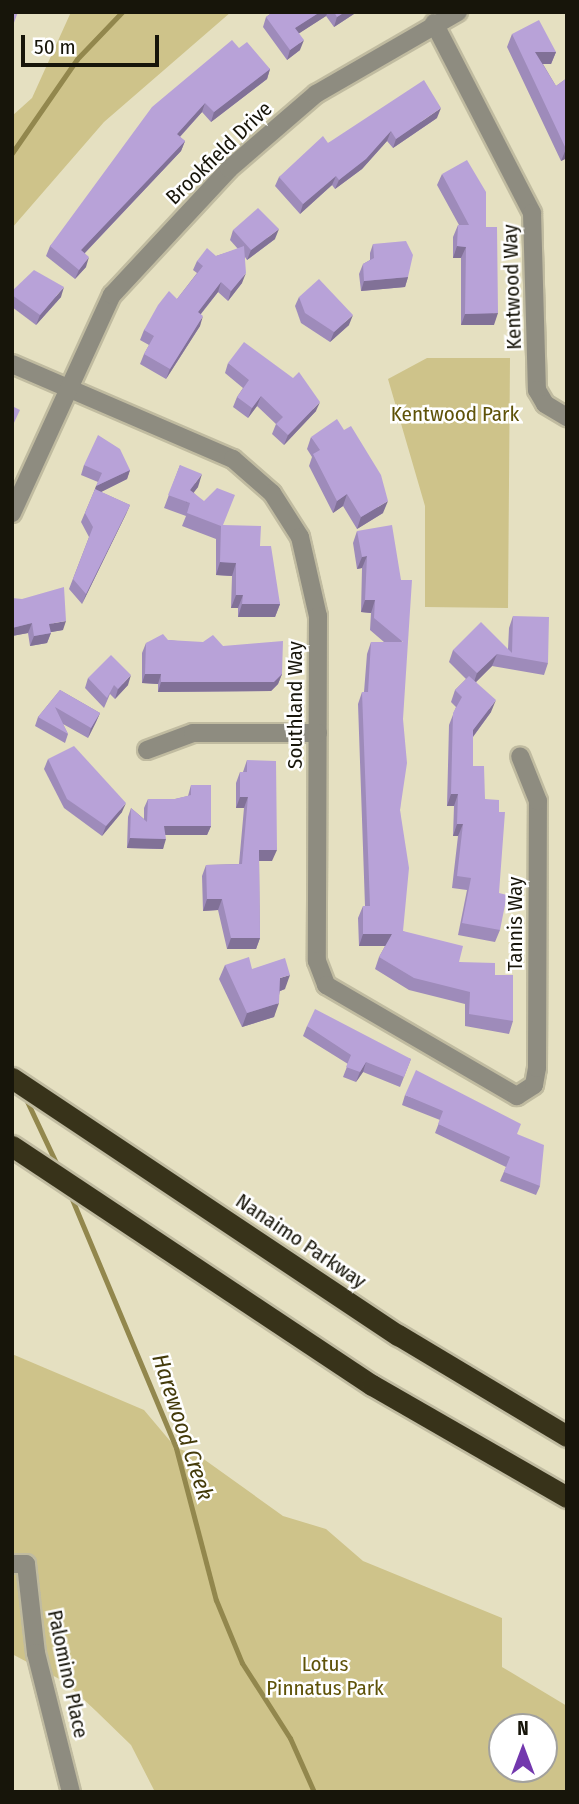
<!DOCTYPE html>
<html>
<head>
<meta charset="utf-8">
<style>
	body { margin:0 }
	#map { position:relative; width:579px; height:1804px; overflow:hidden; background:#e5e0c1; font-family:"Fira Sans Condensed",sans-serif }
	div>[style] { position:absolute }
	.green>* { inset:0; background:#cec38a }
	.stream>* { height:5px; margin:-2.5px; padding:0 2.5px; transform-origin:2.5px; border-radius:2.5px; background:#92874d }
	.roads { filter:drop-shadow(2px 0 #c0bba0) drop-shadow(-2px 0 #c0bba0) drop-shadow(0 2px #c0bba0) drop-shadow(0 -2px #c0bba0) }
	.minor>* { height:18px; margin:-9px; padding:0 9px; transform-origin:9px; border-radius:9px; background:#8e8c80 }
	.highway>* { height:21px; margin:-10.5px; padding:0 10.5px; transform-origin:10.5px; border-radius:10.5px; background:#38331a }
	.wall>* { inset:0; background:#9e8bba }
	.shaded-wall>* { inset:0; background:#817197 }
	.building>* { inset:0; background:#b8a2d8 }
	span { translate:-50% -50%; white-space:nowrap; text-align:center; line-height:1.15; -webkit-text-stroke:5px #fff; paint-order:stroke }
	.street-label { font-size:21px; color:#17150a }
	.park-label { font-size:21px; color:#5e5208 }
	.water-label { font-size:23px; color:#433a0a; font-style:italic }
	.frame { position:absolute; inset:0; border:14px solid #17150a; pointer-events:none }
	.north { position:absolute; left:488px; top:1713px; width:70px; height:70px; box-sizing:border-box; background:#fff; border:2px solid #a2a19d; border-radius:50%; rotate:0deg; font-size:19px; font-weight:700; line-height:28px; text-align:center; color:#17150a }
	.north::after { content:''; display:block; margin:auto; width:24px; height:32px; background:#7338ae; clip-path:polygon(50% 0,100% 100%,50% 72%,0 100%) }
	.scale { position:absolute; left:21px; top:35px; width:138px; height:32px; box-sizing:border-box; border:4px solid #17150a; border-top:0; padding-left:9px; font-size:21px; line-height:24px; white-space:nowrap; color:#17150a; -webkit-text-stroke:5px #fff; paint-order:stroke }
</style>
</head>
<body>
<div id="map">
	<div class="green">
		<i style="clip-path:polygon(71px 12px,231px 12px,104px 122px,12px 228px,12px 116px,32px 98px)"></i>
		<i style="clip-path:polygon(427px 358px,510px 358px,508px 608px,425px 607px,425px 506px,388px 379px)"></i>
		<i style="clip-path:polygon(evenodd,12px 1354px,144px 1410px,176px 1448px,198px 1455px,283px 1516px,326px 1529px,363px 1561px,502px 1618px,502px 1667px,567px 1706px,567px 1792px,155px 1792px,131px 1745px,96px 1711px,65px 1682px,12px 1654px,12px 1354px,502px 1727px,544px 1727px,544px 1769px,502px 1769px,502px 1727px)"></i>
	</div>
	<div class="stream">
		<i style="left:12px;top:153px;width:114px;rotate:-55.3deg"></i>
		<i style="left:77px;top:59px;width:65px;rotate:-46.2deg"></i>
		<i style="left:25px;top:1097px;width:77px;rotate:64.8deg"></i>
		<i style="left:69px;top:1192px;width:277px;rotate:67.3deg"></i>
		<i style="left:176px;top:1448px;width:157px;rotate:75.3deg"></i>
		<i style="left:216px;top:1600px;width:68px;rotate:67.6deg"></i>
		<i style="left:242px;top:1663px;width:89px;rotate:57.4deg"></i>
		<i style="left:290px;top:1738px;width:59px;rotate:66deg"></i>
	</div>
	<div class="roads">
		<div class="minor">
			<i style="left:434px;top:23px;width:214px;rotate:62.7deg"></i>
			<i style="left:532px;top:213px;width:177px;rotate:88.4deg"></i>
			<i style="left:537px;top:390px;width:16px;rotate:60deg"></i>
			<i style="left:545px;top:404px;width:26px;rotate:31deg"></i>
			<i style="left:12px;top:364px;width:241px;rotate:23.3deg"></i>
			<i style="left:233px;top:459px;width:52px;rotate:41.1deg"></i>
			<i style="left:272px;top:493px;width:52px;rotate:57.5deg"></i>
			<i style="left:300px;top:537px;width:81px;rotate:77.2deg"></i>
			<i style="left:318px;top:616px;width:345px;rotate:90.2deg"></i>
			<i style="left:317px;top:961px;width:26px;rotate:69deg"></i>
			<i style="left:326px;top:985px;width:221px;rotate:30.2deg"></i>
			<i style="left:517px;top:1096px;width:20px;rotate:-33deg"></i>
			<i style="left:534px;top:1085px;width:17px;rotate:-80deg"></i>
			<i style="left:537px;top:1068px;width:267px;rotate:-89.8deg"></i>
			<i style="left:538px;top:801px;width:48px;rotate:-111.8deg"></i>
			<i style="left:12px;top:513px;width:240px;rotate:-65.4deg"></i>
			<i style="left:112px;top:295px;width:172px;rotate:-47.1deg"></i>
			<i style="left:229px;top:169px;width:115px;rotate:-40.8deg"></i>
			<i style="left:316px;top:94px;width:164px;rotate:-30deg"></i>
			<i style="left:147px;top:750px;width:49px;rotate:-20.3deg"></i>
			<i style="left:193px;top:733px;width:125px"></i>
			<i style="left:12px;top:1564px;width:14px"></i>
			<i style="left:26px;top:1564px;width:90px;rotate:83.6deg"></i>
			<i style="left:36px;top:1653px;width:143px;rotate:75.9deg"></i>
		</div>
		<div class="highway">
			<i style="left:12px;top:1078px;width:464px;rotate:33.7deg"></i>
			<i style="left:398px;top:1335px;width:197px;rotate:30.9deg"></i>
			<i style="left:12px;top:1146px;width:432px;rotate:33.6deg"></i>
			<i style="left:372px;top:1385px;width:225px;rotate:29.9deg"></i>
		</div>
	</div>
	<div class="wall">
		<i style="clip-path:polygon(273px 12px,357px 12px,334px 27px,326px 16px,299px 33px,300px 50px,287px 60px,263px 27px,266px 17px)"></i>
		<i style="clip-path:polygon(512px 34px,556px 52px,551px 64px,543px 64px,556px 86px,567px 78px,567px 158px,561px 161px,507px 47px)"></i>
		<i style="clip-path:polygon(239px 48px,270px 69px,267px 79px,211px 122px,202px 112px,180px 137px,185px 141px,181px 151px,85px 253px,86px 267px,75px 279px,46px 256px,50px 246px)"></i>
		<i style="clip-path:polygon(437px 118px,393px 148px,387px 141px,362px 169px,335px 189px,332px 185px,300px 214px,275px 186px,279px 177px,328px 143px)"></i>
		<i style="clip-path:polygon(442px 174px,486px 227px,494px 325px,461px 325px,461px 258px,453px 258px,453px 237px,458px 225px,459px 225px,437px 185px)"></i>
		<i style="clip-path:polygon(233px 230px,275px 239px,247px 260px,245px 257px,242px 283px,228px 301px,218px 292px,201px 314px,200px 326px,166px 379px,140px 364px,144px 354px,149px 345px,140px 340px,144px 330px,177px 299px,197px 273px,193px 270px,197px 261px,216px 256px,238px 249px,230px 240px)"></i>
		<i style="clip-path:polygon(373px 244px,408px 277px,405px 287px,361px 291px,359px 274px,363px 264px,370px 260px,370px 253px)"></i>
		<i style="clip-path:polygon(12px 291px,61px 297px,36px 325px,12px 307px)"></i>
		<i style="clip-path:polygon(299px 297px,349px 325px,330px 342px,301px 323px,295px 306px)"></i>
		<i style="clip-path:polygon(228px 363px,316px 411px,284px 445px,272px 434px,276px 424px,257px 406px,248px 418px,233px 407px,237px 397px,243px 388px,225px 373px)"></i>
		<i style="clip-path:polygon(311px 437px,383px 513px,357px 529px,343px 506px,333px 513px,309px 466px,312px 457px,307px 449px)"></i>
		<i style="clip-path:polygon(84px 465px,130px 470px,127px 479px,101px 492px,130px 505px,126px 514px,82px 604px,69px 589px,89px 537px,81px 522px,98px 482px,81px 475px)"></i>
		<i style="clip-path:polygon(180px 465px,198px 487px,193px 492px,223px 525px,260px 546px,280px 604px,275px 617px,238px 617px,238px 608px,231px 608px,232px 576px,216px 575px,216px 539px,182px 526px,186px 516px,164px 508px)"></i>
		<i style="clip-path:polygon(357px 531px,401px 580px,403px 719px,400px 810px,403px 931px,459px 962px,495px 975px,513px 1021px,509px 1034px,465px 1026px,465px 1004px,409px 990px,375px 969px,379px 957px,385px 946px,359px 946px,358px 918px,363px 906px,365px 906px,358px 704px,362px 692px,364px 692px,367px 654px,371px 642px,384px 642px,370px 630px,371px 613px,361px 612px,362px 568px,357px 569px,353px 543px)"></i>
		<i style="clip-path:polygon(12px 598px,63px 630px,51px 632px,47px 643px,30px 646px,28px 633px,12px 636px)"></i>
		<i style="clip-path:polygon(513px 616px,548px 663px,544px 675px,492px 666px,476px 682px,491px 712px,473px 737px,473px 766px,485px 799px,499px 893px,500px 930px,495px 942px,458px 935px,467px 890px,452px 888px,458px 836px,453px 836px,454px 806px,447px 806px,449px 725px,456px 707px,451px 702px,455px 690px,466px 679px,449px 662px,453px 650px,508px 649px,509px 628px)"></i>
		<i style="clip-path:polygon(168px 640px,223px 646px,282px 674px,278px 684px,271px 691px,158px 692px,158px 684px,142px 683px,142px 653px,146px 643px)"></i>
		<i style="clip-path:polygon(88px 678px,128px 685px,115px 699px,110px 694px,104px 708px,85px 688px)"></i>
		<i style="clip-path:polygon(60px 690px,100px 713px,96px 722px,88px 738px,63px 724px,68px 734px,65px 743px,35px 726px,38px 717px)"></i>
		<i style="clip-path:polygon(48px 759px,122px 812px,102px 836px,64px 808px,44px 769px)"></i>
		<i style="clip-path:polygon(247px 760px,272px 861px,259px 861px,260px 938px,256px 949px,227px 949px,218px 910px,203px 911px,202px 876px,206px 865px,239px 864px,244px 808px,236px 808px,236px 783px,240px 772px,243px 772px)"></i>
		<i style="clip-path:polygon(191px 785px,211px 826px,207px 835px,165px 835px,163px 849px,127px 848px,128px 817px,131px 808px,144px 819px,144px 808px,148px 799px,175px 799px,188px 796px)"></i>
		<i style="clip-path:polygon(225px 965px,252px 969px,285px 989px,280px 991px,274px 1017px,242px 1027px,219px 979px)"></i>
		<i style="clip-path:polygon(307px 1026px,411px 1059px,400px 1087px,363px 1072px,356px 1082px,343px 1077px,348px 1064px,303px 1036px)"></i>
		<i style="clip-path:polygon(405px 1095px,517px 1134px,540px 1186px,536px 1195px,500px 1181px,506px 1167px,435px 1133px,440px 1120px,402px 1105px)"></i>
	</div>
	<div class="shaded-wall">
		<i style="clip-path:polygon(320px 12px,328px 12px,326px 16px,292px 38px,295px 28px)"></i>
		<i style="clip-path:polygon(345px 12px,357px 12px,334px 27px,337px 17px)"></i>
		<i style="clip-path:polygon(304px 40px,300px 50px,287px 60px,290px 50px)"></i>
		<i style="clip-path:polygon(535px 52px,556px 52px,551px 64px,531px 64px)"></i>
		<i style="clip-path:polygon(270px 69px,267px 79px,211px 122px,214px 112px)"></i>
		<i style="clip-path:polygon(205px 103px,202px 112px,173px 144px,177px 134px)"></i>
		<i style="clip-path:polygon(441px 108px,437px 118px,393px 148px,396px 139px)"></i>
		<i style="clip-path:polygon(391px 131px,387px 141px,362px 169px,335px 189px,339px 180px)"></i>
		<i style="clip-path:polygon(185px 141px,181px 151px,78px 260px,81px 250px)"></i>
		<i style="clip-path:polygon(567px 148px,567px 158px,561px 161px,566px 149px)"></i>
		<i style="clip-path:polygon(336px 176px,332px 185px,300px 214px,303px 204px)"></i>
		<i style="clip-path:polygon(279px 229px,275px 239px,247px 260px,251px 250px)"></i>
		<i style="clip-path:polygon(457px 246px,466px 247px,461px 258px,453px 258px)"></i>
		<i style="clip-path:polygon(89px 257px,86px 267px,75px 279px,79px 270px)"></i>
		<i style="clip-path:polygon(246px 273px,242px 283px,228px 301px,231px 291px)"></i>
		<i style="clip-path:polygon(408px 277px,405px 287px,361px 291px,364px 281px)"></i>
		<i style="clip-path:polygon(221px 282px,218px 292px,195px 321px,198px 312px)"></i>
		<i style="clip-path:polygon(64px 287px,61px 297px,36px 325px,40px 315px)"></i>
		<i style="clip-path:polygon(498px 313px,494px 325px,461px 325px,465px 314px)"></i>
		<i style="clip-path:polygon(353px 315px,349px 325px,330px 342px,334px 332px)"></i>
		<i style="clip-path:polygon(203px 316px,200px 326px,166px 379px,170px 369px)"></i>
		<i style="clip-path:polygon(261px 396px,257px 406px,248px 418px,252px 408px)"></i>
		<i style="clip-path:polygon(320px 402px,316px 411px,284px 445px,288px 435px)"></i>
		<i style="clip-path:polygon(130px 470px,127px 479px,93px 496px,96px 486px)"></i>
		<i style="clip-path:polygon(202px 474px,198px 487px,186px 503px,190px 490px)"></i>
		<i style="clip-path:polygon(347px 494px,343px 506px,333px 513px,337px 501px)"></i>
		<i style="clip-path:polygon(388px 501px,383px 513px,357px 529px,361px 517px)"></i>
		<i style="clip-path:polygon(130px 505px,126px 514px,82px 604px,86px 594px)"></i>
		<i style="clip-path:polygon(367px 556px,362px 568px,357px 569px,362px 557px)"></i>
		<i style="clip-path:polygon(220px 562px,236px 563px,232px 576px,216px 575px)"></i>
		<i style="clip-path:polygon(236px 595px,243px 595px,238px 608px,231px 608px)"></i>
		<i style="clip-path:polygon(365px 600px,375px 600px,371px 613px,361px 612px)"></i>
		<i style="clip-path:polygon(242px 604px,280px 604px,275px 617px,238px 617px)"></i>
		<i style="clip-path:polygon(66px 621px,63px 630px,46px 633px,49px 624px)"></i>
		<i style="clip-path:polygon(32px 623px,28px 633px,12px 636px,12px 628px)"></i>
		<i style="clip-path:polygon(51px 633px,47px 643px,30px 646px,34px 636px)"></i>
		<i style="clip-path:polygon(497px 654px,492px 666px,473px 685px,477px 673px)"></i>
		<i style="clip-path:polygon(145px 674px,161px 674px,158px 684px,142px 683px)"></i>
		<i style="clip-path:polygon(282px 674px,278px 684px,271px 691px,158px 692px,161px 682px)"></i>
		<i style="clip-path:polygon(131px 675px,128px 685px,115px 699px,118px 689px)"></i>
		<i style="clip-path:polygon(496px 700px,491px 712px,469px 742px,473px 730px)"></i>
		<i style="clip-path:polygon(100px 713px,96px 722px,88px 738px,91px 728px)"></i>
		<i style="clip-path:polygon(451px 794px,458px 794px,454px 806px,447px 806px)"></i>
		<i style="clip-path:polygon(240px 797px,248px 797px,244px 808px,236px 808px)"></i>
		<i style="clip-path:polygon(126px 803px,122px 812px,102px 836px,106px 826px)"></i>
		<i style="clip-path:polygon(457px 824px,463px 824px,458px 836px,453px 836px)"></i>
		<i style="clip-path:polygon(164px 826px,211px 826px,207px 835px,160px 835px)"></i>
		<i style="clip-path:polygon(130px 838px,166px 839px,163px 849px,127px 848px)"></i>
		<i style="clip-path:polygon(259px 850px,277px 850px,272px 861px,254px 861px)"></i>
		<i style="clip-path:polygon(207px 899px,222px 899px,218px 910px,203px 911px)"></i>
		<i style="clip-path:polygon(363px 934px,392px 934px,388px 946px,359px 946px)"></i>
		<i style="clip-path:polygon(231px 938px,260px 938px,256px 949px,227px 949px)"></i>
		<i style="clip-path:polygon(290px 975px,285px 989px,275px 993px,280px 978px)"></i>
		<i style="clip-path:polygon(279px 1003px,274px 1017px,242px 1027px,247px 1013px)"></i>
		<i style="clip-path:polygon(366px 1062px,363px 1072px,356px 1082px,360px 1072px)"></i>
	</div>
	<div class="building">
		<i style="clip-path:polygon(12px 12px,18px 12px,12px 28px)"></i>
		<i style="clip-path:polygon(273px 12px,320px 12px,295px 28px,304px 40px,290px 50px,266px 17px)"></i>
		<i style="clip-path:polygon(334px 12px,345px 12px,337px 17px)"></i>
		<i style="clip-path:polygon(539px 20px,556px 52px,535px 52px,556px 86px,567px 78px,567px 148px,566px 149px,512px 34px)"></i>
		<i style="clip-path:polygon(232px 40px,239px 48px,247px 42px,270px 69px,214px 112px,205px 103px,177px 134px,185px 141px,81px 250px,89px 257px,79px 270px,50px 246px,152px 107px)"></i>
		<i style="clip-path:polygon(424px 80px,441px 108px,396px 139px,391px 131px,366px 159px,339px 180px,336px 176px,303px 204px,279px 177px,323px 136px,328px 143px)"></i>
		<i style="clip-path:polygon(467px 160px,486px 192px,486px 227px,497px 227px,498px 313px,465px 314px,466px 247px,457px 246px,458px 225px,469px 225px,442px 174px)"></i>
		<i style="clip-path:polygon(258px 208px,279px 229px,251px 250px,233px 230px)"></i>
		<i style="clip-path:polygon(406px 241px,413px 255px,408px 277px,364px 281px,363px 264px,374px 258px,373px 244px)"></i>
		<i style="clip-path:polygon(244px 246px,246px 273px,231px 291px,221px 282px,198px 312px,203px 316px,170px 369px,144px 354px,154px 336px,144px 330px,158px 305px,169px 291px,177px 299px,203px 266px,197px 261px,207px 248px,216px 256px)"></i>
		<i style="clip-path:polygon(34px 270px,64px 287px,40px 315px,12px 295px,12px 291px)"></i>
		<i style="clip-path:polygon(319px 279px,353px 315px,334px 332px,305px 313px,299px 297px)"></i>
		<i style="clip-path:polygon(244px 342px,293px 378px,299px 372px,320px 402px,288px 435px,276px 424px,283px 417px,261px 396px,252px 408px,237px 397px,249px 380px,228px 363px)"></i>
		<i style="clip-path:polygon(12px 406px,20px 410px,12px 427px)"></i>
		<i style="clip-path:polygon(337px 419px,344px 430px,351px 426px,381px 475px,388px 501px,361px 517px,347px 494px,337px 501px,313px 454px,320px 450px,311px 437px)"></i>
		<i style="clip-path:polygon(98px 435px,120px 449px,130px 470px,96px 486px,102px 473px,84px 465px)"></i>
		<i style="clip-path:polygon(180px 465px,202px 474px,190px 490px,204px 501px,217px 488px,235px 495px,223px 525px,261px 526px,260px 546px,271px 546px,280px 604px,242px 604px,243px 595px,236px 595px,236px 563px,220px 562px,221px 526px,187px 513px,190px 503px,168px 495px)"></i>
		<i style="clip-path:polygon(95px 489px,130px 505px,86px 594px,73px 579px,93px 527px,85px 513px)"></i>
		<i style="clip-path:polygon(392px 525px,401px 580px,412px 580px,403px 719px,407px 763px,400px 810px,409px 868px,403px 931px,463px 946px,459px 962px,495px 963px,495px 975px,513px 975px,513px 1021px,469px 1014px,470px 992px,414px 978px,379px 957px,392px 934px,363px 934px,363px 906px,370px 906px,362px 692px,368px 692px,371px 642px,403px 642px,374px 618px,375px 600px,365px 600px,367px 556px,362px 557px,357px 531px)"></i>
		<i style="clip-path:polygon(64px 587px,66px 621px,49px 624px,51px 633px,34px 636px,32px 623px,12px 628px,12px 598px,22px 599px)"></i>
		<i style="clip-path:polygon(513px 616px,549px 617px,548px 663px,497px 654px,477px 673px,453px 650px,481px 622px,512px 653px)"></i>
		<i style="clip-path:polygon(163px 634px,168px 640px,203px 642px,213px 635px,223px 646px,283px 641px,282px 674px,274px 682px,161px 682px,161px 674px,145px 674px,146px 643px)"></i>
		<i style="clip-path:polygon(111px 655px,131px 675px,118px 689px,114px 685px,107px 698px,88px 678px)"></i>
		<i style="clip-path:polygon(469px 676px,496px 700px,473px 730px,473px 766px,484px 766px,485px 799px,499px 800px,499px 812px,505px 812px,499px 893px,507px 895px,500px 930px,462px 923px,471px 878px,457px 876px,463px 824px,457px 824px,458px 794px,451px 794px,453px 713px,462px 697px,455px 690px)"></i>
		<i style="clip-path:polygon(60px 690px,100px 713px,91px 728px,55px 707px,68px 734px,38px 717px)"></i>
		<i style="clip-path:polygon(74px 746px,126px 803px,106px 826px,67px 799px,48px 759px)"></i>
		<i style="clip-path:polygon(247px 760px,276px 761px,277px 850px,259px 850px,260px 938px,231px 938px,222px 899px,207px 899px,206px 865px,242px 864px,248px 797px,240px 797px,240px 772px,247px 772px)"></i>
		<i style="clip-path:polygon(191px 785px,211px 785px,211px 826px,164px 826px,166px 839px,130px 838px,131px 808px,147px 822px,148px 799px,175px 799px,191px 795px)"></i>
		<i style="clip-path:polygon(249px 957px,252px 969px,285px 958px,290px 975px,280px 978px,279px 1003px,247px 1013px,225px 965px)"></i>
		<i style="clip-path:polygon(315px 1009px,411px 1059px,404px 1077px,366px 1062px,360px 1072px,346px 1067px,351px 1055px,307px 1026px)"></i>
		<i style="clip-path:polygon(416px 1070px,521px 1124px,517px 1134px,544px 1145px,540px 1186px,504px 1172px,510px 1157px,438px 1124px,443px 1111px,405px 1095px)"></i>
	</div>
	<div class="street-label">
		<span style="left:219px;top:153px;rotate:-44deg">Brookfield Drive</span>
		<span style="left:512px;top:287px;rotate:-92deg">Kentwood Way</span>
		<span style="left:295px;top:705px;rotate:-90deg">Southland Way</span>
		<span style="left:515px;top:924px;rotate:-90deg">Tannis Way</span>
		<span style="left:301px;top:1241px;rotate:34deg">Nanaimo Parkway</span>
		<span style="left:68px;top:1674px;rotate:78deg">Palomino Place</span>
	</div>
	<div class="park-label">
		<span style="left:455px;top:414px">Kentwood Park</span>
		<span style="left:325px;top:1676px">Lotus<br>Pinnatus Park</span>
	</div>
	<div class="water-label">
		<span style="left:183px;top:1427px;rotate:72deg">Harewood Creek</span>
	</div>
	<div class="frame"></div>
	<div class="north">N</div>
	<div class="scale">50 m</div>
</div>
</body>
</html>
